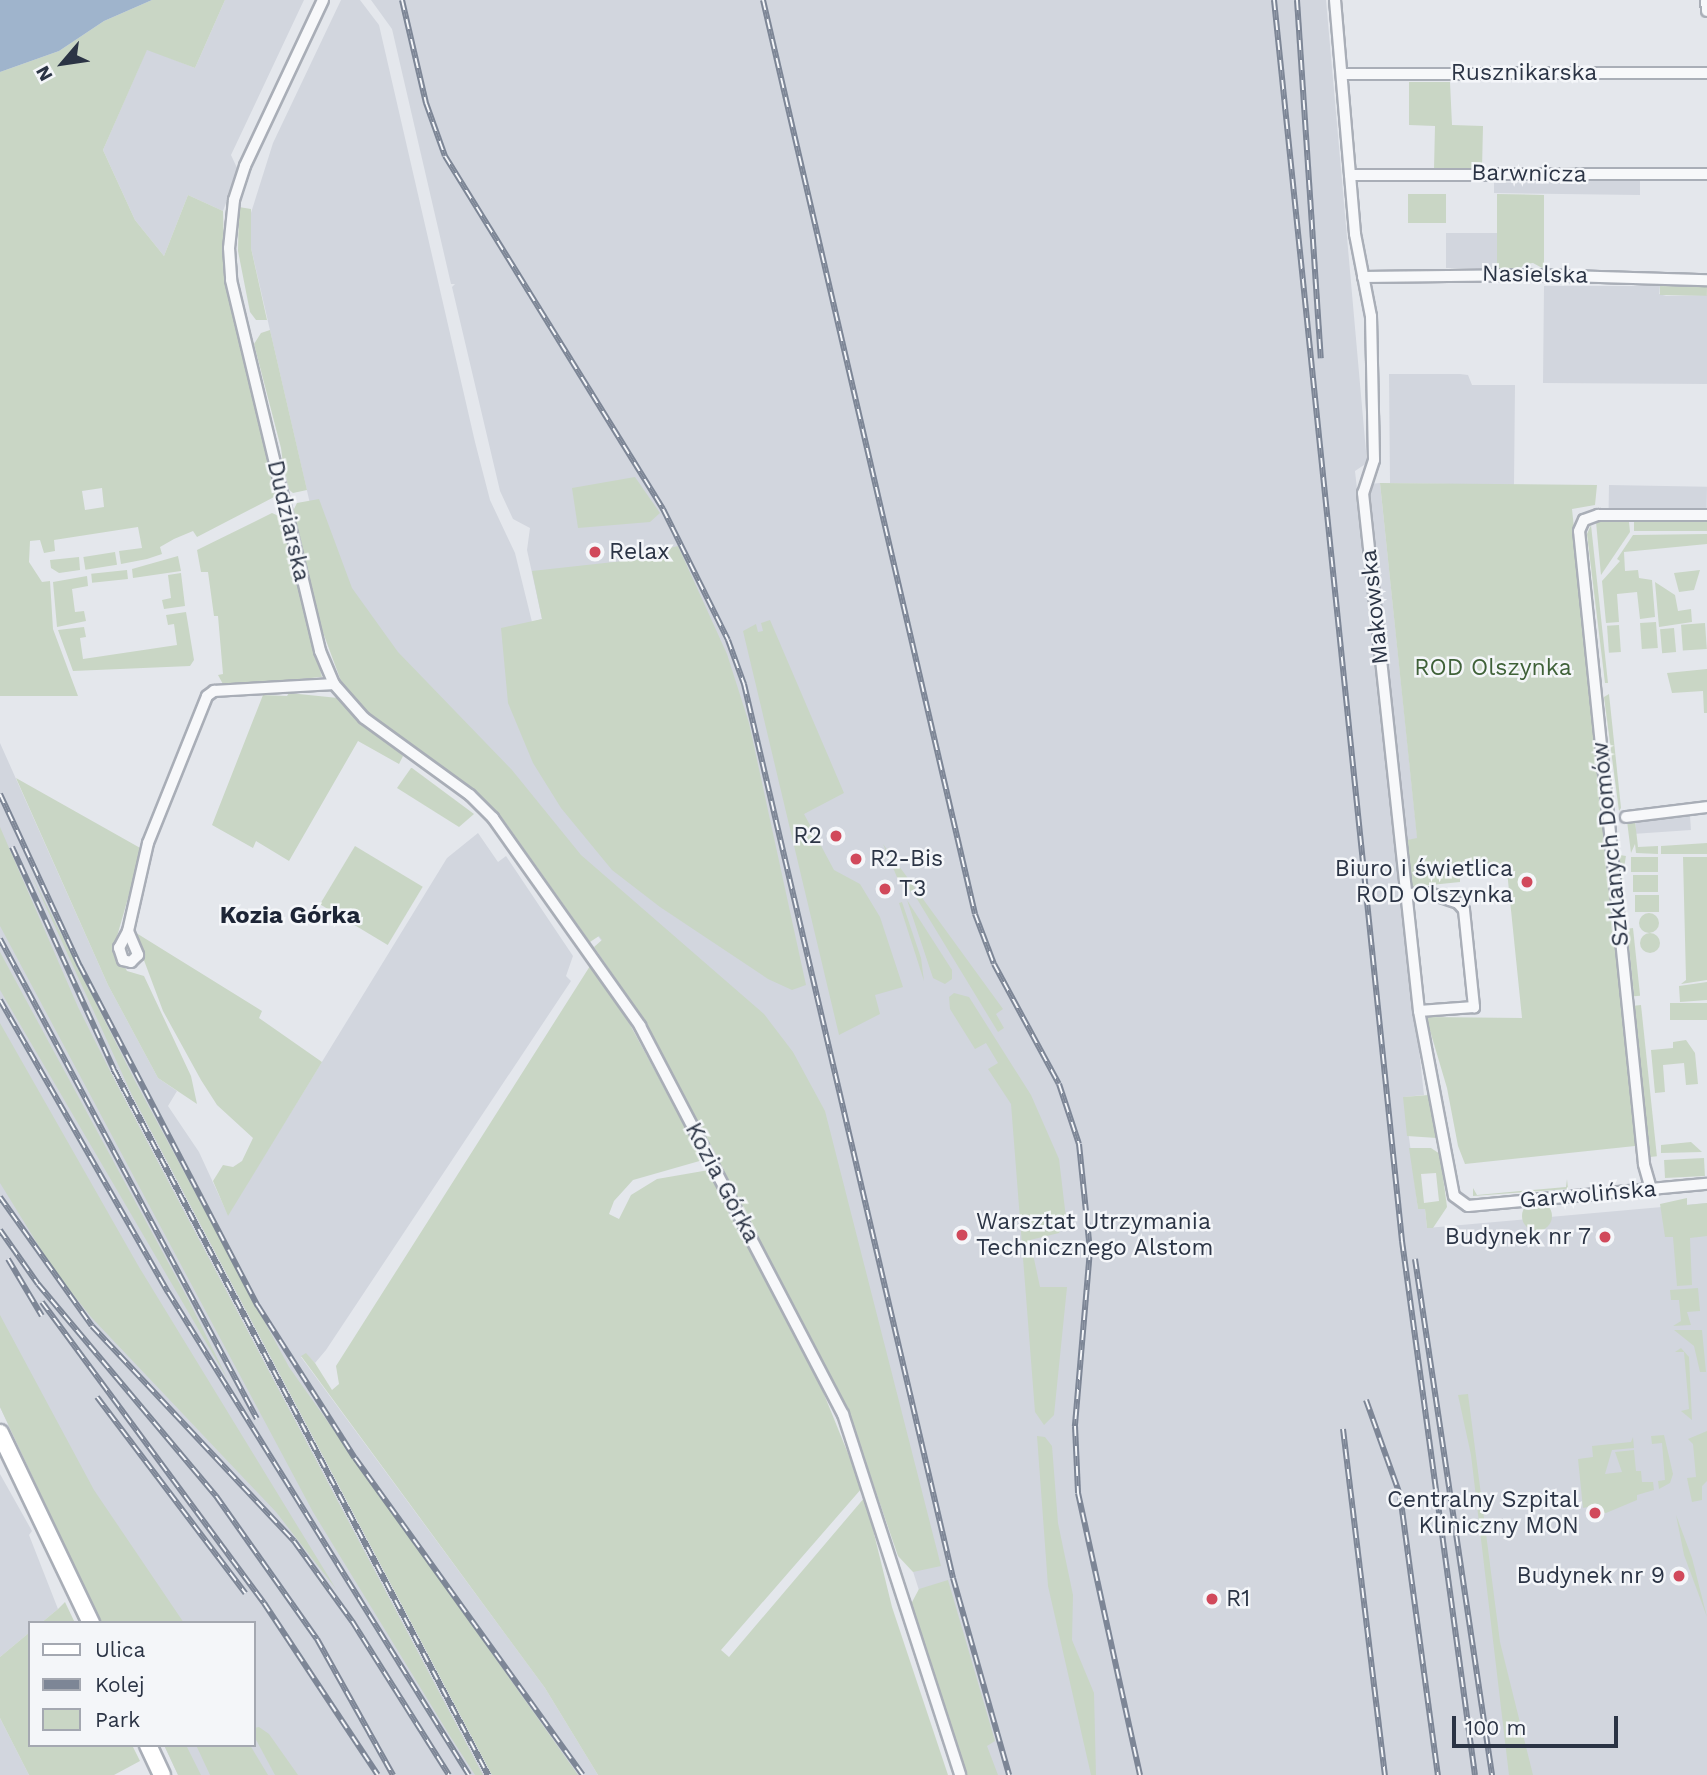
<!DOCTYPE html>
<html>
<head>
<meta charset="utf-8">
<style>
	body { margin:0 }
	#map { position:relative; width:1707px; height:1775px; overflow:hidden; background:#e4e7ec; font-family:"Work Sans",sans-serif }
	div>[style] { position:absolute }
	.built>* { inset:0; background:#d2d6de; transform-origin:0 0 }
	.green>* { inset:0; background:#c9d6c5; transform-origin:0 0 }
	.round { border-radius:50% }
	.water>* { inset:0; background:#9fb4cc }
	.roads { filter:drop-shadow(2px 0 #a9aeb7) drop-shadow(-2px 0 #a9aeb7) drop-shadow(0 2px #a9aeb7) drop-shadow(0 -2px #a9aeb7) }
	.minor>* { height:10px; margin:-5px; padding:0 5px; transform-origin:5px; border-radius:5px; background:#f7f8fa }
	.secondary>* { height:16px; margin:-8px; padding:0 8px; transform-origin:8px; border-radius:8px; background:#fff }
	.rail>* { height:6px; margin-top:-3px; transform-origin:0; background:repeating-linear-gradient(90deg,#f4f6f9 0 10px,#7d8696 0 20px); box-sizing:border-box; border-block:2px solid #7d8696 }
	.dots>* { width:19px; height:19px; translate:-50% -50%; box-sizing:border-box; border:4px solid #f4f6f9; border-radius:50% }
	span { translate:-50% -50%; white-space:nowrap; text-align:center; line-height:1.15; -webkit-text-stroke:5px #f4f6f9; paint-order:stroke }
	.street-label { font-size:23px; color:#2b3445 }
	.poi-label { font-size:23px; color:#2b3445 }
	.left { translate:0 -50%; text-align:left }
	.right { translate:-100% -50%; text-align:right }
	.park-label { font-size:23px; color:#3f6138 }
	.neighbourhood-label { font-size:24px; color:#1d2536; font-weight:700 }
	.legend { position:absolute; left:28px; top:1621px; width:228px; height:126px; box-sizing:border-box; background:#f4f6f9; border:2px solid #a4a8b1; margin:0; padding:9px 12px; list-style:none; font-size:21px; color:#2b3445 }
	.legend li { display:flex; align-items:center; gap:14px; height:35px }
	.legend b { width:35px; border:2px solid #a4a8b1 }
	.north { position:absolute; left:28px; top:28px; width:70px; height:70px; -webkit-text-stroke:5px #f4f6f9; paint-order:stroke; rotate:241deg; font-size:19px; font-weight:700; line-height:28px; text-align:center; color:#2b3445 }
	.north::after { content:''; display:block; margin:auto; width:24px; height:32px; background:#2b3445; clip-path:polygon(50% 0,100% 100%,50% 72%,0 100%) }
	.scale { position:absolute; left:1452px; top:1716px; width:166px; height:32px; box-sizing:border-box; border:4px solid #2b3445; border-top:0; padding-left:9px; font-size:21px; line-height:24px; white-space:nowrap; color:#2b3445; -webkit-text-stroke:5px #f4f6f9; paint-order:stroke }
</style>
</head>
<body>
<div id="map">
	<div class="built">
		<i style="clip-path:polygon(225px 0,304px 0,231px 155px,238px 170px,223px 211px,188px 195px,164px 256px,135px 220px,103px 150px,147px 49px,195px 68px)"></i>
		<i style="clip-path:polygon(341px 0,360px 0,379px 25px,475px 442px,490px 500px,515px 553px,532px 622px,542px 619px,527px 550px,530px 528px,513px 519px,500px 491px,452px 287px,455px 284px,451px 284px,392px 29px,371px 0,1326px 0,1367px 463px,1355px 471px,1424px 1095px,1404px 1097px,1418px 1209px,1425px 1209px,1427px 1228px,1707px 1203px,1707px 1775px,978px 1775px,879px 1465px,630px 980px,323px 560px,251px 248px,250px 216px,273px 143px)"></i>
		<i style="clip-path:polygon(1640px 180px,1640px 195px,1494px 193px,1494px 183px)"></i>
		<i style="left:1446px;top:233px;width:51px;height:35px"></i>
		<i style="clip-path:polygon(1544px 286px,1660px 286px,1659px 294px,1666px 296px,1707px 295px,1707px 384px,1543px 383px)"></i>
		<i style="clip-path:polygon(1389px 374px,1460px 374px,1468px 375px,1472px 385px,1515px 385px,1514px 485px,1390px 483px)"></i>
		<i style="left:1380px;top:483px;width:358px;height:13px;rotate:84deg"></i>
		<i style="left:1609px;top:485px;width:98px;height:23px;rotate:1deg"></i>
		<i style="clip-path:polygon(0 743px,108px 985px,158px 1078px,177px 1091px,168px 1106px,199px 1152px,228px 1215px,447px 858px,478px 833px,498px 862px,506px 856px,573px 956px,566px 976px,571px 981px,326px 1350px,315px 1363px,306px 1354px,301px 1357px,545px 1688px,598px 1775px,178px 1775px,164px 1745px,254px 1745px,254px 1623px,101px 1623px,0 1407px)"></i>
		<i style="left:1690px;top:816px;width:14px;height:55px;rotate:86deg"></i>
		<i style="clip-path:polygon(0 1474px,32px 1531px,29px 1535px,58px 1609px,41px 1623px,30px 1623px,30px 1632px,0 1657px)"></i>
		<i style="clip-path:polygon(0 1718px,29px 1775px,0 1775px)"></i>
	</div>
	<div class="green">
		<i style="clip-path:polygon(evenodd,152px 0,225px 0,195px 68px,147px 50px,103px 150px,135px 220px,164px 256px,188px 195px,223px 211px,225px 284px,276px 496px,197px 537px,193px 531px,174px 539px,160px 547px,162px 554px,147px 559px,121px 564px,119px 551px,142px 548px,138px 527px,54px 540px,55px 551px,44px 553px,40px 540px,30px 541px,29px 562px,42px 582px,50px 581px,53px 629px,78px 696px,0 696px,0 72px,59px 51px,104px 21px,152px 0,102px 488px,104px 507px,85px 510px,82px 491px,102px 488px)"></i>
		<i style="clip-path:polygon(1409px 82px,1450px 82px,1452px 125px,1483px 126px,1482px 169px,1434px 169px,1435px 126px,1409px 125px)"></i>
		<i style="left:1408px;top:194px;width:38px;height:29px"></i>
		<i style="clip-path:polygon(1497px 194px,1544px 195px,1544px 269px,1533px 263px,1524px 264px,1521px 268px,1497px 268px)"></i>
		<i style="clip-path:polygon(239px 207px,251px 209px,251px 248px,267px 320px,256px 320px,250px 312px,238px 251px)"></i>
		<i style="left:1660px;top:286px;width:47px;height:9px;rotate:1deg"></i>
		<i style="clip-path:polygon(270px 330px,307px 490px,293px 493px,286px 487px,281px 448px,254px 344px,261px 333px)"></i>
		<i style="clip-path:polygon(635px 477px,660px 513px,650px 522px,578px 528px,572px 488px)"></i>
		<i style="clip-path:polygon(1380px 483px,1597px 485px,1595px 505px,1572px 509px,1639px 1157px,1635px 1146px,1465px 1164px,1458px 1146px,1447px 1088px,1426px 1017px,1522px 1018px,1507px 871px,1506px 868px,1460px 872px,1460px 882px,1411px 887px,1407px 840px,1417px 838px)"></i>
		<i style="clip-path:polygon(319px 499px,352px 588px,398px 652px,512px 770px,581px 855px,764px 1014px,793px 1052px,825px 1111px,941px 1566px,913px 1572px,898px 1556px,852px 1422px,642px 1017px,594px 947px,602px 940px,599px 936px,590px 942px,500px 815px,471px 788px,367px 712px,341px 681px,318px 619px,292px 513px,297px 503px)"></i>
		<i style="clip-path:polygon(272px 513px,281px 517px,322px 677px,224px 686px,218px 675px,223px 674px,218px 616px,214px 616px,208px 572px,201px 572px,197px 550px)"></i>
		<i style="clip-path:polygon(1596px 522px,1629px 522px,1630px 532px,1601px 575px)"></i>
		<i style="left:1634px;top:522px;width:73px;height:9px"></i>
		<i style="clip-path:polygon(1591px 525px,1608px 683px,1605px 683px,1587px 534px)"></i>
		<i style="clip-path:polygon(1707px 534px,1707px 544px,1624px 552px,1625px 571px,1638px 570px,1639px 578px,1652px 580px,1655px 617px,1640px 619px,1637px 592px,1617px 594px,1619px 622px,1606px 623px,1602px 581px,1620px 561px,1617px 559px,1633px 535px)"></i>
		<i style="clip-path:polygon(678px 546px,727px 654px,749px 723px,806px 985px,792px 990px,768px 979px,660px 907px,612px 870px,561px 808px,533px 763px,508px 703px,501px 628px,542px 619px,532px 571px,650px 558px,649px 553px)"></i>
		<i style="left:115px;top:552px;width:13px;height:32px;rotate:81deg"></i>
		<i style="clip-path:polygon(178px 556px,181px 571px,133px 578px,132px 569px)"></i>
		<i style="clip-path:polygon(79px 557px,80px 570px,59px 573px,51px 568px,50px 560px)"></i>
		<i style="left:127px;top:570px;width:9px;height:36px;rotate:84deg"></i>
		<i style="clip-path:polygon(1700px 570px,1694px 590px,1679px 592px,1674px 573px)"></i>
		<i style="clip-path:polygon(181px 573px,185px 606px,164px 609px,162px 600px,171px 598px,168px 575px)"></i>
		<i style="clip-path:polygon(87px 576px,88px 586px,72px 589px,75px 612px,84px 611px,86px 621px,57px 627px,53px 582px)"></i>
		<i style="clip-path:polygon(1655px 582px,1675px 595px,1678px 611px,1691px 609px,1692px 622px,1659px 627px)"></i>
		<i style="clip-path:polygon(186px 612px,194px 660px,190px 666px,73px 671px,58px 630px,84px 627px,86px 637px,80px 638px,83px 659px,177px 645px,174px 624px,168px 625px,166px 615px)"></i>
		<i style="clip-path:polygon(770px 620px,844px 793px,804px 814px,834px 870px,860px 884px,880px 917px,903px 987px,875px 995px,880px 1014px,839px 1035px,743px 631px,756px 624px,758px 632px,763px 631px,761px 623px)"></i>
		<i style="left:1656px;top:622px;width:26px;height:16px;rotate:86deg"></i>
		<i style="left:1705px;top:623px;width:26px;height:24px;rotate:86deg"></i>
		<i style="left:1619px;top:625px;width:27px;height:12px;rotate:86deg"></i>
		<i style="left:1674px;top:628px;width:24px;height:14px;rotate:85deg"></i>
		<i style="clip-path:polygon(1707px 669px,1707px 713px,1704px 713px,1703px 691px,1672px 693px,1667px 673px)"></i>
		<i style="clip-path:polygon(289px 693px,338px 698px,403px 756px,399px 764px,358px 741px,289px 861px,256px 841px,253px 848px,212px 825px,263px 695px,287px 696px)"></i>
		<i style="clip-path:polygon(1609px 694px,1621px 808px,1619px 811px,1604px 697px)"></i>
		<i style="clip-path:polygon(411px 768px,412px 768px,474px 814px,459px 827px,397px 788px)"></i>
		<i style="clip-path:polygon(16px 778px,142px 849px,114px 947px,127px 971px,144px 976px,191px 1076px,197px 1104px,158px 1078px,108px 985px)"></i>
		<i style="clip-path:polygon(1627px 821px,1635px 821px,1638px 847px,1658px 846px,1658px 854px,1636px 853px,1635px 844px,1631px 853px)"></i>
		<i style="clip-path:polygon(0 827px,78px 1007px,117px 1085px,483px 1775px,475px 1775px,450px 1736px,313px 1512px,0 926px)"></i>
		<i style="clip-path:polygon(1707px 843px,1707px 854px,1661px 854px,1661px 846px)"></i>
		<i style="clip-path:polygon(883px 844px,1003px 1009px,996px 1014px,1004px 1028px,998px 1032px,914px 894px,899px 882px)"></i>
		<i style="left:355px;top:846px;width:79px;height:68px;rotate:31deg"></i>
		<i style="left:1620px;top:855px;width:6px;height:58px;rotate:9deg"></i>
		<i style="left:1631px;top:857px;width:27px;height:15px"></i>
		<i style="clip-path:polygon(1683px 857px,1707px 857px,1707px 980px,1681px 984px,1686px 980px)"></i>
		<i style="clip-path:polygon(30px 872px,135px 1081px,289px 1367px,578px 1775px,492px 1775px,132px 1095px)"></i>
		<i style="left:1633px;top:875px;width:25px;height:17px"></i>
		<i style="left:1635px;top:895px;width:24px;height:17px"></i>
		<i style="clip-path:polygon(907px 900px,952px 970px,952px 979px,945px 984px,933px 978px)"></i>
		<i style="clip-path:polygon(902px 902px,921px 958px,924px 981px,899px 903px)"></i>
		<i class="round" style="left:1639px;top:913px;width:20px;height:20px"></i>
		<i style="left:1633px;top:928px;width:68px;height:6px;rotate:84deg"></i>
		<i style="clip-path:polygon(133px 931px,262px 1011px,259px 1018px,322px 1062px,228px 1216px,213px 1181px,223px 1165px,233px 1167px,242px 1161px,253px 1138px,217px 1105px,201px 1080px,163px 1011px)"></i>
		<i class="round" style="left:1640px;top:933px;width:20px;height:20px"></i>
		<i style="clip-path:polygon(0 952px,188px 1299px,228px 1380px,0 990px)"></i>
		<i style="clip-path:polygon(590px 966px,627px 1019px,703px 1160px,633px 1180px,614px 1201px,609px 1214px,619px 1219px,631px 1195px,657px 1179px,709px 1170px,813px 1367px,862px 1488px,721px 1650px,729px 1657px,865px 1497px,892px 1607px,948px 1775px,598px 1775px,545px 1688px,301px 1356px,306px 1353px,315px 1363px,332px 1390px,339px 1384px,336px 1366px)"></i>
		<i style="clip-path:polygon(1707px 982px,1707px 1000px,1680px 1002px,1679px 986px)"></i>
		<i style="clip-path:polygon(954px 993px,969px 997px,1031px 1095px,1059px 1159px,1066px 1218px,1059px 1233px,1030px 1240px,1040px 1287px,1067px 1287px,1054px 1415px,1044px 1425px,1035px 1412px,1011px 1104px,988px 1069px,998px 1063px,986px 1043px,975px 1049px,950px 1009px,949px 997px)"></i>
		<i style="left:1707px;top:1003px;width:17px;height:37px;rotate:90deg"></i>
		<i style="left:1641px;top:1005px;width:152px;height:7px;rotate:84deg"></i>
		<i style="clip-path:polygon(0 1023px,139px 1267px,336px 1589px,276px 1512px,91px 1317px,53px 1269px,0 1183px)"></i>
		<i style="clip-path:polygon(1686px 1040px,1695px 1053px,1698px 1084px,1686px 1085px,1684px 1063px,1663px 1065px,1665px 1092px,1655px 1093px,1651px 1050px,1673px 1048px,1673px 1042px)"></i>
		<i style="clip-path:polygon(1429px 1095px,1437px 1138px,1407px 1136px,1403px 1097px)"></i>
		<i style="clip-path:polygon(1691px 1142px,1702px 1152px,1661px 1153px,1661px 1145px)"></i>
		<i style="clip-path:polygon(evenodd,1409px 1148px,1431px 1148px,1440px 1154px,1447px 1207px,1433px 1228px,1427px 1228px,1425px 1209px,1418px 1209px,1409px 1148px,1436px 1173px,1439px 1201px,1424px 1203px,1421px 1174px,1436px 1173px)"></i>
		<i style="left:1704px;top:1158px;width:18px;height:40px;rotate:87deg"></i>
		<i style="clip-path:polygon(1567px 1179px,1568px 1189px,1473px 1196px,1473px 1188px,1477px 1195px,1566px 1187px)"></i>
		<i style="clip-path:polygon(1687px 1198px,1687px 1205px,1707px 1203px,1707px 1236px,1690px 1238px,1692px 1285px,1677px 1286px,1673px 1237px,1665px 1237px,1660px 1204px)"></i>
		<i class="round" style="left:1522px;top:1201px;width:30px;height:30px"></i>
		<i style="clip-path:polygon(1698px 1288px,1700px 1311px,1687px 1312px,1691px 1325px,1673px 1326px,1681px 1321px,1679px 1300px,1671px 1300px,1670px 1290px)"></i>
		<i style="clip-path:polygon(0 1315px,94px 1490px,184px 1623px,101px 1623px,0 1407px)"></i>
		<i style="clip-path:polygon(1674px 1330px,1702px 1330px,1706px 1372px,1700px 1372px,1694px 1346px)"></i>
		<i style="clip-path:polygon(1681px 1348px,1689px 1357px,1692px 1420px,1681px 1411px,1689px 1409px,1684px 1352px,1675px 1352px)"></i>
		<i style="clip-path:polygon(1468px 1394px,1500px 1642px,1533px 1775px,1509px 1775px,1471px 1455px,1458px 1395px)"></i>
		<i style="clip-path:polygon(1707px 1431px,1707px 1481px,1702px 1486px,1702px 1500px,1692px 1502px,1687px 1478px,1696px 1477px,1693px 1444px,1688px 1439px)"></i>
		<i style="clip-path:polygon(1664px 1435px,1673px 1474px,1670px 1483px,1659px 1489px,1658px 1481px,1665px 1480px,1662px 1443px,1652px 1444px,1651px 1436px)"></i>
		<i style="clip-path:polygon(1037px 1436px,1045px 1437px,1052px 1446px,1058px 1523px,1073px 1595px,1072px 1640px,1094px 1693px,1096px 1775px,1091px 1775px,1048px 1586px)"></i>
		<i style="clip-path:polygon(1633px 1437px,1634px 1448px,1612px 1450px,1605px 1474px,1622px 1472px,1615px 1452px,1634px 1450px,1636px 1471px,1641px 1471px,1642px 1482px,1653px 1482px,1654px 1490px,1637px 1495px,1637px 1500px,1606px 1513px,1597px 1514px,1592px 1506px,1583px 1508px,1578px 1459px,1593px 1457px,1592px 1446px,1631px 1442px)"></i>
		<i style="clip-path:polygon(1676px 1515px,1692px 1558px,1707px 1617px,1684px 1555px)"></i>
		<i style="clip-path:polygon(948px 1580px,995px 1741px,987px 1746px,998px 1775px,965px 1775px,911px 1604px,919px 1589px)"></i>
		<i style="clip-path:polygon(65px 1602px,75px 1623px,41px 1623px,58px 1609px)"></i>
		<i style="clip-path:polygon(30px 1632px,30px 1745px,132px 1745px,140px 1761px,114px 1775px,29px 1775px,0 1718px,0 1657px)"></i>
		<i style="clip-path:polygon(259px 1727px,269px 1734px,298px 1775px,275px 1775px,254px 1736px,254px 1728px)"></i>
		<i style="clip-path:polygon(164px 1745px,186px 1745px,201px 1775px,178px 1775px)"></i>
		<i style="clip-path:polygon(196px 1745px,250px 1745px,268px 1775px,210px 1775px)"></i>
	</div>
	<div class="water">
		<i style="clip-path:polygon(0 0,152px 0,104px 21px,59px 51px,0 72px)"></i>
	</div>
	<div class="roads">
		<div class="minor">
			<i style="left:323px;top:0;width:183px;rotate:115.2deg"></i>
			<i style="left:245px;top:166px;width:36px;rotate:108deg"></i>
			<i style="left:234px;top:200px;width:48px;rotate:95.9deg"></i>
			<i style="left:229px;top:248px;width:32px;rotate:86deg"></i>
			<i style="left:231px;top:280px;width:382px;rotate:76.5deg"></i>
			<i style="left:320px;top:651px;width:36px;rotate:67deg"></i>
			<i style="left:334px;top:684px;width:45px;rotate:48.6deg"></i>
			<i style="left:364px;top:718px;width:131px;rotate:36deg"></i>
			<i style="left:470px;top:795px;width:33px;rotate:45deg"></i>
			<i style="left:493px;top:818px;width:255px;rotate:54.7deg"></i>
			<i style="left:640px;top:1026px;width:438px;rotate:62.4deg"></i>
			<i style="left:843px;top:1414px;width:379px;rotate:72deg"></i>
			<i style="left:1335px;top:0;width:235px;rotate:85.1deg"></i>
			<i style="left:1355px;top:234px;width:84px;rotate:79deg"></i>
			<i style="left:1371px;top:316px;width:144px;rotate:88.8deg"></i>
			<i style="left:1374px;top:460px;width:35px;rotate:108deg"></i>
			<i style="left:1363px;top:493px;width:521px;rotate:83.83deg"></i>
			<i style="left:1419px;top:1011px;width:188px;rotate:79.3deg"></i>
			<i style="left:1454px;top:1196px;width:17px;rotate:36deg"></i>
			<i style="left:1468px;top:1206px;width:240px;rotate:-5.3deg"></i>
			<i style="left:1706px;top:0;width:11px;rotate:85deg"></i>
			<i style="left:1342px;top:74px;width:365px;rotate:-0.2deg"></i>
			<i style="left:1350px;top:175px;width:357px;rotate:-0.2deg"></i>
			<i style="left:1363px;top:277px;width:171px;rotate:-0.7deg"></i>
			<i style="left:1534px;top:275px;width:173px;rotate:1.7deg"></i>
			<i style="left:1626px;top:817px;width:82px;rotate:-7deg"></i>
			<i style="left:1406px;top:894px;width:23px;rotate:-2deg"></i>
			<i style="left:1429px;top:893px;width:31px;rotate:19deg"></i>
			<i style="left:1458px;top:903px;width:9px;rotate:49deg"></i>
			<i style="left:1464px;top:910px;width:98px;rotate:84.1deg"></i>
			<i style="left:1474px;top:1007px;width:55px;rotate:175.8deg"></i>
			<i style="left:128px;top:931px;width:26px;rotate:67deg"></i>
			<i style="left:138px;top:955px;width:10px;rotate:135deg"></i>
			<i style="left:131px;top:962px;width:8px;rotate:-166deg"></i>
			<i style="left:123px;top:960px;width:13px;rotate:-108deg"></i>
			<i style="left:119px;top:948px;width:19px;rotate:-62deg"></i>
			<i style="left:128px;top:931px;width:90px;rotate:-77.2deg"></i>
			<i style="left:148px;top:843px;width:158px;rotate:-68.1deg"></i>
			<i style="left:207px;top:696px;width:9px;rotate:-36deg"></i>
			<i style="left:214px;top:691px;width:120px;rotate:-3.3deg"></i>
			<i style="left:1651px;top:1189px;width:26px;rotate:-106deg"></i>
			<i style="left:1644px;top:1164px;width:636px;rotate:-95.86deg"></i>
			<i style="left:1579px;top:531px;width:12px;rotate:-66deg"></i>
			<i style="left:1584px;top:520px;width:15px;rotate:-20deg"></i>
			<i style="left:1598px;top:515px;width:109px"></i>
		</div>
		<div class="secondary">
			<i style="left:0;top:1433px;width:211px;rotate:64.4deg"></i>
			<i style="left:148px;top:1745px;width:33px;rotate:65deg"></i>
		</div>
	</div>
	<div class="rail">
		<i style="left:402px;top:0;width:106px;rotate:76.9deg"></i>
		<i style="left:426px;top:103px;width:56px;rotate:70.3deg"></i>
		<i style="left:445px;top:156px;width:415px;rotate:58.3deg"></i>
		<i style="left:663px;top:509px;width:146px;rotate:63.6deg"></i>
		<i style="left:728px;top:640px;width:47px;rotate:70deg"></i>
		<i style="left:744px;top:684px;width:918px;rotate:76.84deg"></i>
		<i style="left:953px;top:1578px;width:205px;rotate:74.1deg"></i>
		<i style="left:763px;top:0;width:938px;rotate:76.94deg"></i>
		<i style="left:975px;top:914px;width:53px;rotate:69.2deg"></i>
		<i style="left:994px;top:964px;width:136px;rotate:61.6deg"></i>
		<i style="left:1059px;top:1084px;width:63px;rotate:71.6deg"></i>
		<i style="left:1079px;top:1144px;width:107px;rotate:84.1deg"></i>
		<i style="left:1090px;top:1250px;width:177px;rotate:94.9deg"></i>
		<i style="left:1075px;top:1426px;width:67px;rotate:87.4deg"></i>
		<i style="left:1078px;top:1493px;width:289px;rotate:77.6deg"></i>
		<i style="left:1274px;top:0;width:1248px;rotate:84.11deg"></i>
		<i style="left:1402px;top:1241px;width:539px;rotate:82.22deg"></i>
		<i style="left:1297px;top:0;width:359px;rotate:86.2deg"></i>
		<i style="left:0;top:794px;width:190px;rotate:65.1deg"></i>
		<i style="left:80px;top:966px;width:384px;rotate:62.4deg"></i>
		<i style="left:258px;top:1306px;width:180px;rotate:57.5deg"></i>
		<i style="left:355px;top:1458px;width:390px;rotate:54.3deg"></i>
		<i style="left:12px;top:847px;width:245px;rotate:65.4deg"></i>
		<i style="left:114px;top:1070px;width:798px;rotate:62.05deg"></i>
		<i style="left:0;top:939px;width:544px;rotate:61.83deg"></i>
		<i style="left:0;top:1000px;width:337px;rotate:60.1deg"></i>
		<i style="left:168px;top:1292px;width:569px;rotate:58.07deg"></i>
		<i style="left:0;top:1197px;width:158px;rotate:54.5deg"></i>
		<i style="left:92px;top:1326px;width:295px;rotate:46.8deg"></i>
		<i style="left:294px;top:1541px;width:99px;rotate:54.1deg"></i>
		<i style="left:352px;top:1621px;width:182px;rotate:57.8deg"></i>
		<i style="left:0;top:1230px;width:66px;rotate:54.9deg"></i>
		<i style="left:38px;top:1284px;width:277px;rotate:50deg"></i>
		<i style="left:216px;top:1496px;width:175px;rotate:54.8deg"></i>
		<i style="left:317px;top:1639px;width:156px;rotate:60.8deg"></i>
		<i style="left:8px;top:1259px;width:66px;rotate:59.2deg"></i>
		<i style="left:1415px;top:1259px;width:522px;rotate:81.51deg"></i>
		<i style="left:42px;top:1302px;width:374px;rotate:53.6deg"></i>
		<i style="left:264px;top:1603px;width:206px;rotate:56.5deg"></i>
		<i style="left:97px;top:1397px;width:246px;rotate:52.9deg"></i>
		<i style="left:1366px;top:1400px;width:101px;rotate:70.3deg"></i>
		<i style="left:1400px;top:1495px;width:283px;rotate:82.3deg"></i>
		<i style="left:1343px;top:1429px;width:349px;rotate:83.1deg"></i>
	</div>
	<div class="dots">
		<i style="left:595px;top:552px;background:#d1495b"></i>
		<i style="left:836px;top:836px;background:#d1495b"></i>
		<i style="left:856px;top:859px;background:#d1495b"></i>
		<i style="left:1527px;top:882px;background:#d1495b"></i>
		<i style="left:885px;top:889px;background:#d1495b"></i>
		<i style="left:962px;top:1235px;background:#d1495b"></i>
		<i style="left:1605px;top:1237px;background:#d1495b"></i>
		<i style="left:1595px;top:1513px;background:#d1495b"></i>
		<i style="left:1679px;top:1576px;background:#d1495b"></i>
		<i style="left:1212px;top:1599px;background:#d1495b"></i>
	</div>
	<div class="street-label">
		<span style="left:1524px;top:73px">Rusznikarska</span>
		<span style="left:1529px;top:174px;rotate:1deg">Barwnicza</span>
		<span style="left:1535px;top:275px;rotate:1deg">Nasielska</span>
		<span style="left:288px;top:521px;rotate:77deg">Dudziarska</span>
		<span style="left:1375px;top:607px;rotate:-96deg">Makowska</span>
		<span style="left:1611px;top:844px;rotate:-96deg">Szklanych Domów</span>
		<span style="left:722px;top:1183px;rotate:62deg">Kozia Górka</span>
		<span style="left:1588px;top:1195px;rotate:-5deg">Garwolińska</span>
	</div>
	<div class="poi-label">
		<span class="left" style="left:609px;top:552px">Relax</span>
		<span class="right" style="left:822px;top:836px">R2</span>
		<span class="left" style="left:870px;top:859px">R2-Bis</span>
		<span class="right" style="left:1513px;top:882px">Biuro i świetlica<br>ROD Olszynka</span>
		<span class="left" style="left:899px;top:889px">T3</span>
		<span class="left" style="left:976px;top:1235px">Warsztat Utrzymania<br>Technicznego Alstom</span>
		<span class="right" style="left:1591px;top:1237px">Budynek nr 7</span>
		<span class="right" style="left:1579px;top:1513px">Centralny Szpital<br>Kliniczny MON</span>
		<span class="right" style="left:1665px;top:1576px">Budynek nr 9</span>
		<span class="left" style="left:1226px;top:1599px">R1</span>
	</div>
	<div class="park-label">
		<span style="left:1493px;top:668px">ROD Olszynka</span>
	</div>
	<div class="neighbourhood-label">
		<span style="left:290px;top:916px">Kozia Górka</span>
	</div>
	<ul class="legend">
	<li><b style="height:9px;background:#fff"></b>Ulica</li>
	<li><b style="height:9px;background:#7d8696"></b>Kolej</li>
	<li><b style="height:19px;background:#c9d6c5"></b>Park</li>
	</ul>
	<div class="north">N</div>
	<div class="scale">100 m</div>
</div>
</body>
</html>
